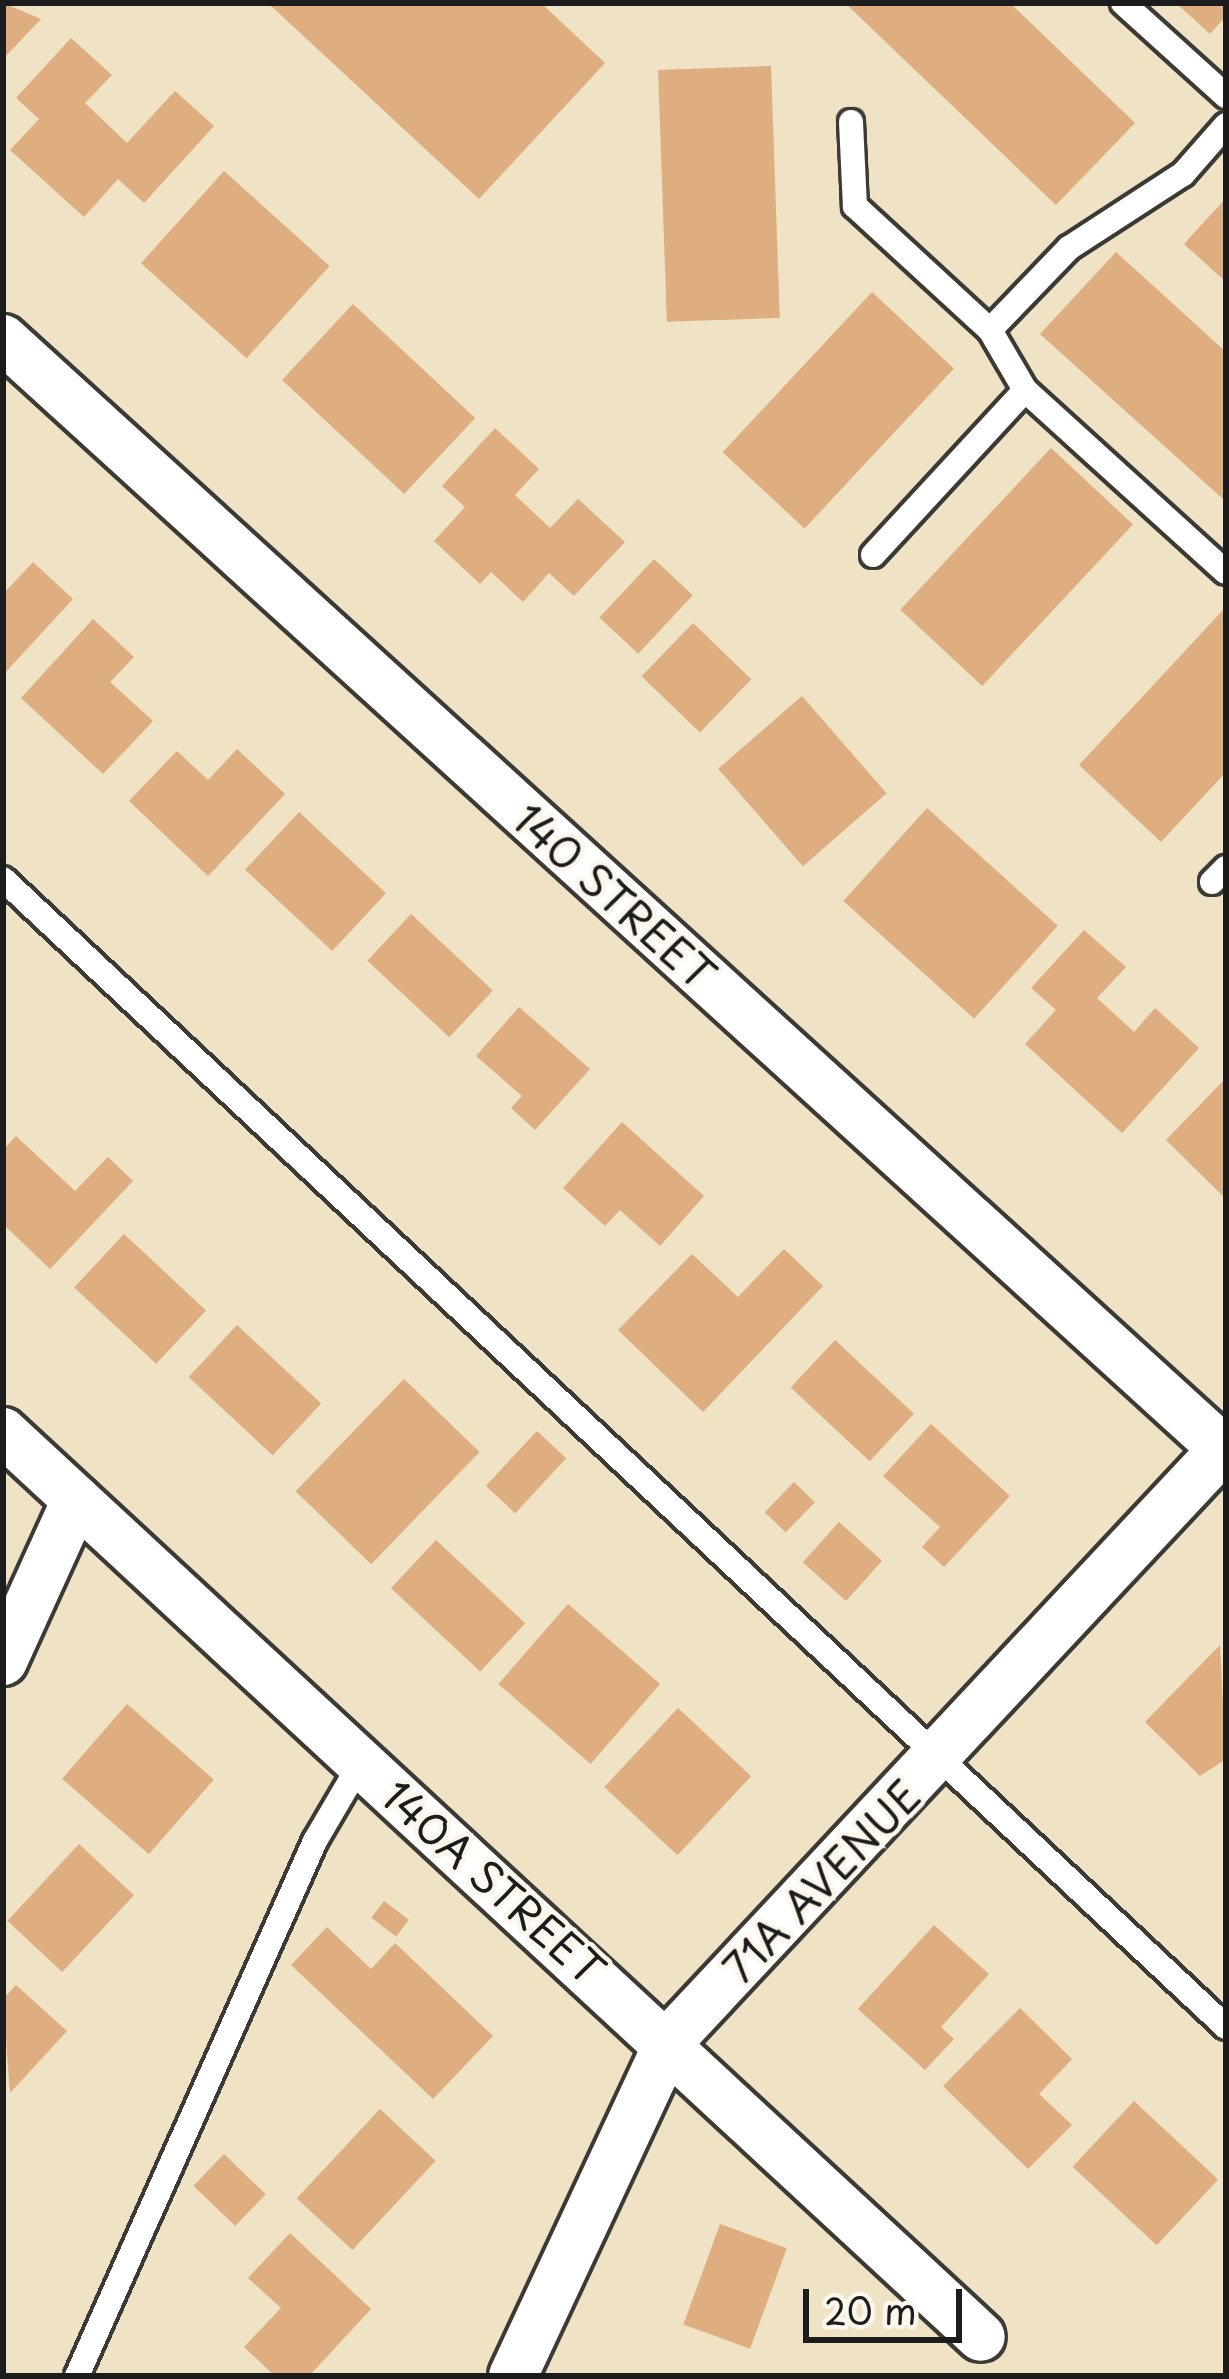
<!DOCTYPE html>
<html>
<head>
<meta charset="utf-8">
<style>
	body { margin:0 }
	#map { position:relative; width:1229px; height:2379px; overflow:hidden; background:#f0e2c4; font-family:"Playpen Sans",sans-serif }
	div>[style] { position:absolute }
	.building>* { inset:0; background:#dead80; transform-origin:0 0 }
	.roads { filter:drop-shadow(3px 0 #3c3a35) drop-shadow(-3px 0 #3c3a35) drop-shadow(0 3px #3c3a35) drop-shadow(0 -3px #3c3a35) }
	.service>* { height:24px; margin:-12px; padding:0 12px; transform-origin:12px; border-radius:12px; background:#fff }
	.minor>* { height:48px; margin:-24px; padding:0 24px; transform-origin:24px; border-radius:24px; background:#fff }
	span { translate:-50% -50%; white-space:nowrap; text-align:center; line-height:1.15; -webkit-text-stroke:9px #fbf7ec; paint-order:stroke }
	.street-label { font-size:42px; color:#1c1c1c }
	.frame { position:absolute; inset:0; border:6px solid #1c1c1c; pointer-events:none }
	.scale { position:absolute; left:803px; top:2289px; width:159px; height:54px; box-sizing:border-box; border:6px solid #1c1c1c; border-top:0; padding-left:15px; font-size:36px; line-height:42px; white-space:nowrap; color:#1c1c1c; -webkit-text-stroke:9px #fbf7ec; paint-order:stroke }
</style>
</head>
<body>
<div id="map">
	<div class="building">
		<i style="clip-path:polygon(3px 3px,41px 19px,3px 59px)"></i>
		<i style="clip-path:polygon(268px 3px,541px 3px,605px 63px,479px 199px)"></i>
		<i style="clip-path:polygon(845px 3px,1010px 3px,1135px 123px,1056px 205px)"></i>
		<i style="clip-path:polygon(1176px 3px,1226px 3px,1226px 16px,1210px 34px)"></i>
		<i style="clip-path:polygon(71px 38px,112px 75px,85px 103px,127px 143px,175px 91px,214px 126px,144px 203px,118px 179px,84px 217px,10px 150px,39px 119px,16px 98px)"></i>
		<i style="left:771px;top:66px;width:252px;height:113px;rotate:88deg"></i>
		<i style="left:224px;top:171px;width:142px;height:124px;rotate:42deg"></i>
		<i style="clip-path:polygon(1226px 198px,1226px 282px,1184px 244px)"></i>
		<i style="clip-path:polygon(1116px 252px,1226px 352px,1223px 499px,1040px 334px)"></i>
		<i style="left:872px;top:292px;width:112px;height:219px;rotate:43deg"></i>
		<i style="left:353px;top:304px;width:167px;height:104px;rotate:43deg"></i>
		<i style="clip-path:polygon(495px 428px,539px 469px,515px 495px,550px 528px,578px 499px,625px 542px,574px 596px,549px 573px,523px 602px,491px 572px,480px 584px,434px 541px,465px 507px,442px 486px)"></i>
		<i style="left:1051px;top:448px;width:112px;height:221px;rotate:43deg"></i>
		<i style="left:654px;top:559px;width:53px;height:80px;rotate:43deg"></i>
		<i style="clip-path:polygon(33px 562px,73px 599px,3px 675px,3px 594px)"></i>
		<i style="clip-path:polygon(1223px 610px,1226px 772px,1161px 842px,1079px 765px)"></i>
		<i style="clip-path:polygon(93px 619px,134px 657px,110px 682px,153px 721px,103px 774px,21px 698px)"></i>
		<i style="left:693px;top:623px;width:81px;height:74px;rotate:44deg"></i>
		<i style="left:802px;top:696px;width:129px;height:111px;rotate:49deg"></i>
		<i style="clip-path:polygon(237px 749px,285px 794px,208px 876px,129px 801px,177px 751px,208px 780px)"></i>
		<i style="left:927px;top:808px;width:176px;height:125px;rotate:42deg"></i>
		<i style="left:299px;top:812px;width:119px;height:79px;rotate:43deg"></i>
		<i style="left:411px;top:914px;width:112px;height:64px;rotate:43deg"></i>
		<i style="clip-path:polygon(1084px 930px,1126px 967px,1097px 998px,1134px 1032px,1155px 1008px,1199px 1048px,1122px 1133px,1025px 1044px,1056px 1010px,1031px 988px)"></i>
		<i style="clip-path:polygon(519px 1007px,590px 1069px,535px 1130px,511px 1108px,522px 1096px,476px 1056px)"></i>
		<i style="clip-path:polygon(1226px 1078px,1226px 1199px,1166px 1140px)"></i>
		<i style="clip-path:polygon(622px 1122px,704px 1196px,660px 1246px,620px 1210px,605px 1226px,563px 1188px)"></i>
		<i style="clip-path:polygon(16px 1136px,75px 1191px,108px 1157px,133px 1181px,50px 1269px,3px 1224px,3px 1150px)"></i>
		<i style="left:124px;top:1234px;width:112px;height:73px;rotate:43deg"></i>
		<i style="clip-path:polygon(784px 1249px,823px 1286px,703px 1412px,618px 1330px,692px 1254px,738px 1297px)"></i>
		<i style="left:237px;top:1325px;width:115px;height:71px;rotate:43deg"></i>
		<i style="left:835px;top:1340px;width:108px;height:65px;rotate:43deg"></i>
		<i style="left:404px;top:1379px;width:105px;height:156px;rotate:44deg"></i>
		<i style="clip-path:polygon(931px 1424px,1010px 1496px,944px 1567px,922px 1547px,940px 1527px,883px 1476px)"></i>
		<i style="left:537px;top:1431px;width:40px;height:75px;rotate:43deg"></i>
		<i style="left:794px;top:1482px;width:29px;height:42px;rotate:44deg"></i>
		<i style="left:839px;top:1522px;width:58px;height:54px;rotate:42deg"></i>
		<i style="left:436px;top:1540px;width:122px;height:66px;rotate:43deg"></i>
		<i style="left:568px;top:1604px;width:122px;height:106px;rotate:41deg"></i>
		<i style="clip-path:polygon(1220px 1645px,1226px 1759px,1200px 1776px,1145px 1722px)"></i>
		<i style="left:127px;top:1704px;width:115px;height:99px;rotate:41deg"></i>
		<i style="left:678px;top:1708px;width:100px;height:108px;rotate:43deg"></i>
		<i style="left:79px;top:1844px;width:75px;height:105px;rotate:43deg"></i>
		<i style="left:384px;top:1901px;width:31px;height:21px;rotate:37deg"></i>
		<i style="clip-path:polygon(934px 1925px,989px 1974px,941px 2027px,954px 2039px,925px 2070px,858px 2009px)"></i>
		<i style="clip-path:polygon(327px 1927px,371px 1969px,395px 1943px,493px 2036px,433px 2099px,291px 1965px)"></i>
		<i style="clip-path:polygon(16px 1985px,67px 2031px,10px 2093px,3px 1999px)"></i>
		<i style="clip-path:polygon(1020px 2008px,1072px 2059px,1039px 2094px,1072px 2125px,1028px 2169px,943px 2086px)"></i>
		<i style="left:1134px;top:2101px;width:115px;height:90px;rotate:43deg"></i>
		<i style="left:380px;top:2109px;width:76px;height:122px;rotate:43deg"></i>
		<i style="left:224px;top:2154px;width:58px;height:44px;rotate:44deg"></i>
		<i style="left:720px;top:2224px;width:71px;height:107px;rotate:20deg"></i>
		<i style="clip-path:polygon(290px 2233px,371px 2309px,309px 2376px,275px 2376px,244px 2347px,281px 2308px,248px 2278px)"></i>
	</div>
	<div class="roads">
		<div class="service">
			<i style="left:1123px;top:3px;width:139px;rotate:42.1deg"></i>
			<i style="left:851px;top:122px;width:84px;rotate:87.3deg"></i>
			<i style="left:855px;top:206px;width:183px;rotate:42.6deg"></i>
			<i style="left:990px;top:330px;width:69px;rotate:59.7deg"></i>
			<i style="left:1025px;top:390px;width:271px;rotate:42.2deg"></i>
			<i style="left:990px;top:330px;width:114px;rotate:-46.1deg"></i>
			<i style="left:1069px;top:248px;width:136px;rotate:-33deg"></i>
			<i style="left:1183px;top:174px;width:65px;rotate:-48.7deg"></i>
			<i style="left:873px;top:555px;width:224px;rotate:-47.3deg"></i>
			<i style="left:3px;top:879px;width:1677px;rotate:43.19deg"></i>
			<i style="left:1212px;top:882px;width:20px;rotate:-45deg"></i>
			<i style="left:77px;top:2376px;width:586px;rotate:-66.02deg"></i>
			<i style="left:315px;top:1841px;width:93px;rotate:-59.6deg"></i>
		</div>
		<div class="minor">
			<i style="left:3px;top:339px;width:1654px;rotate:42.3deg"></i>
			<i style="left:3px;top:1432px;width:1332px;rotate:42.78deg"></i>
			<i style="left:3px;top:1661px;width:177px;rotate:-65.6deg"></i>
			<i style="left:513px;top:2376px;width:370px;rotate:-65deg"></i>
			<i style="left:669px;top:2041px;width:811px;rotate:-46.9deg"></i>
		</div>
	</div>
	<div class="street-label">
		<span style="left:615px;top:896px;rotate:42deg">140 STREET</span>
		<span style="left:821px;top:1881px;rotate:-46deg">71A AVENUE</span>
		<span style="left:494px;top:1882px;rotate:42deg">140A STREET</span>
	</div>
	<div class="frame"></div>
	<div class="scale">20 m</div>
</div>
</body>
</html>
